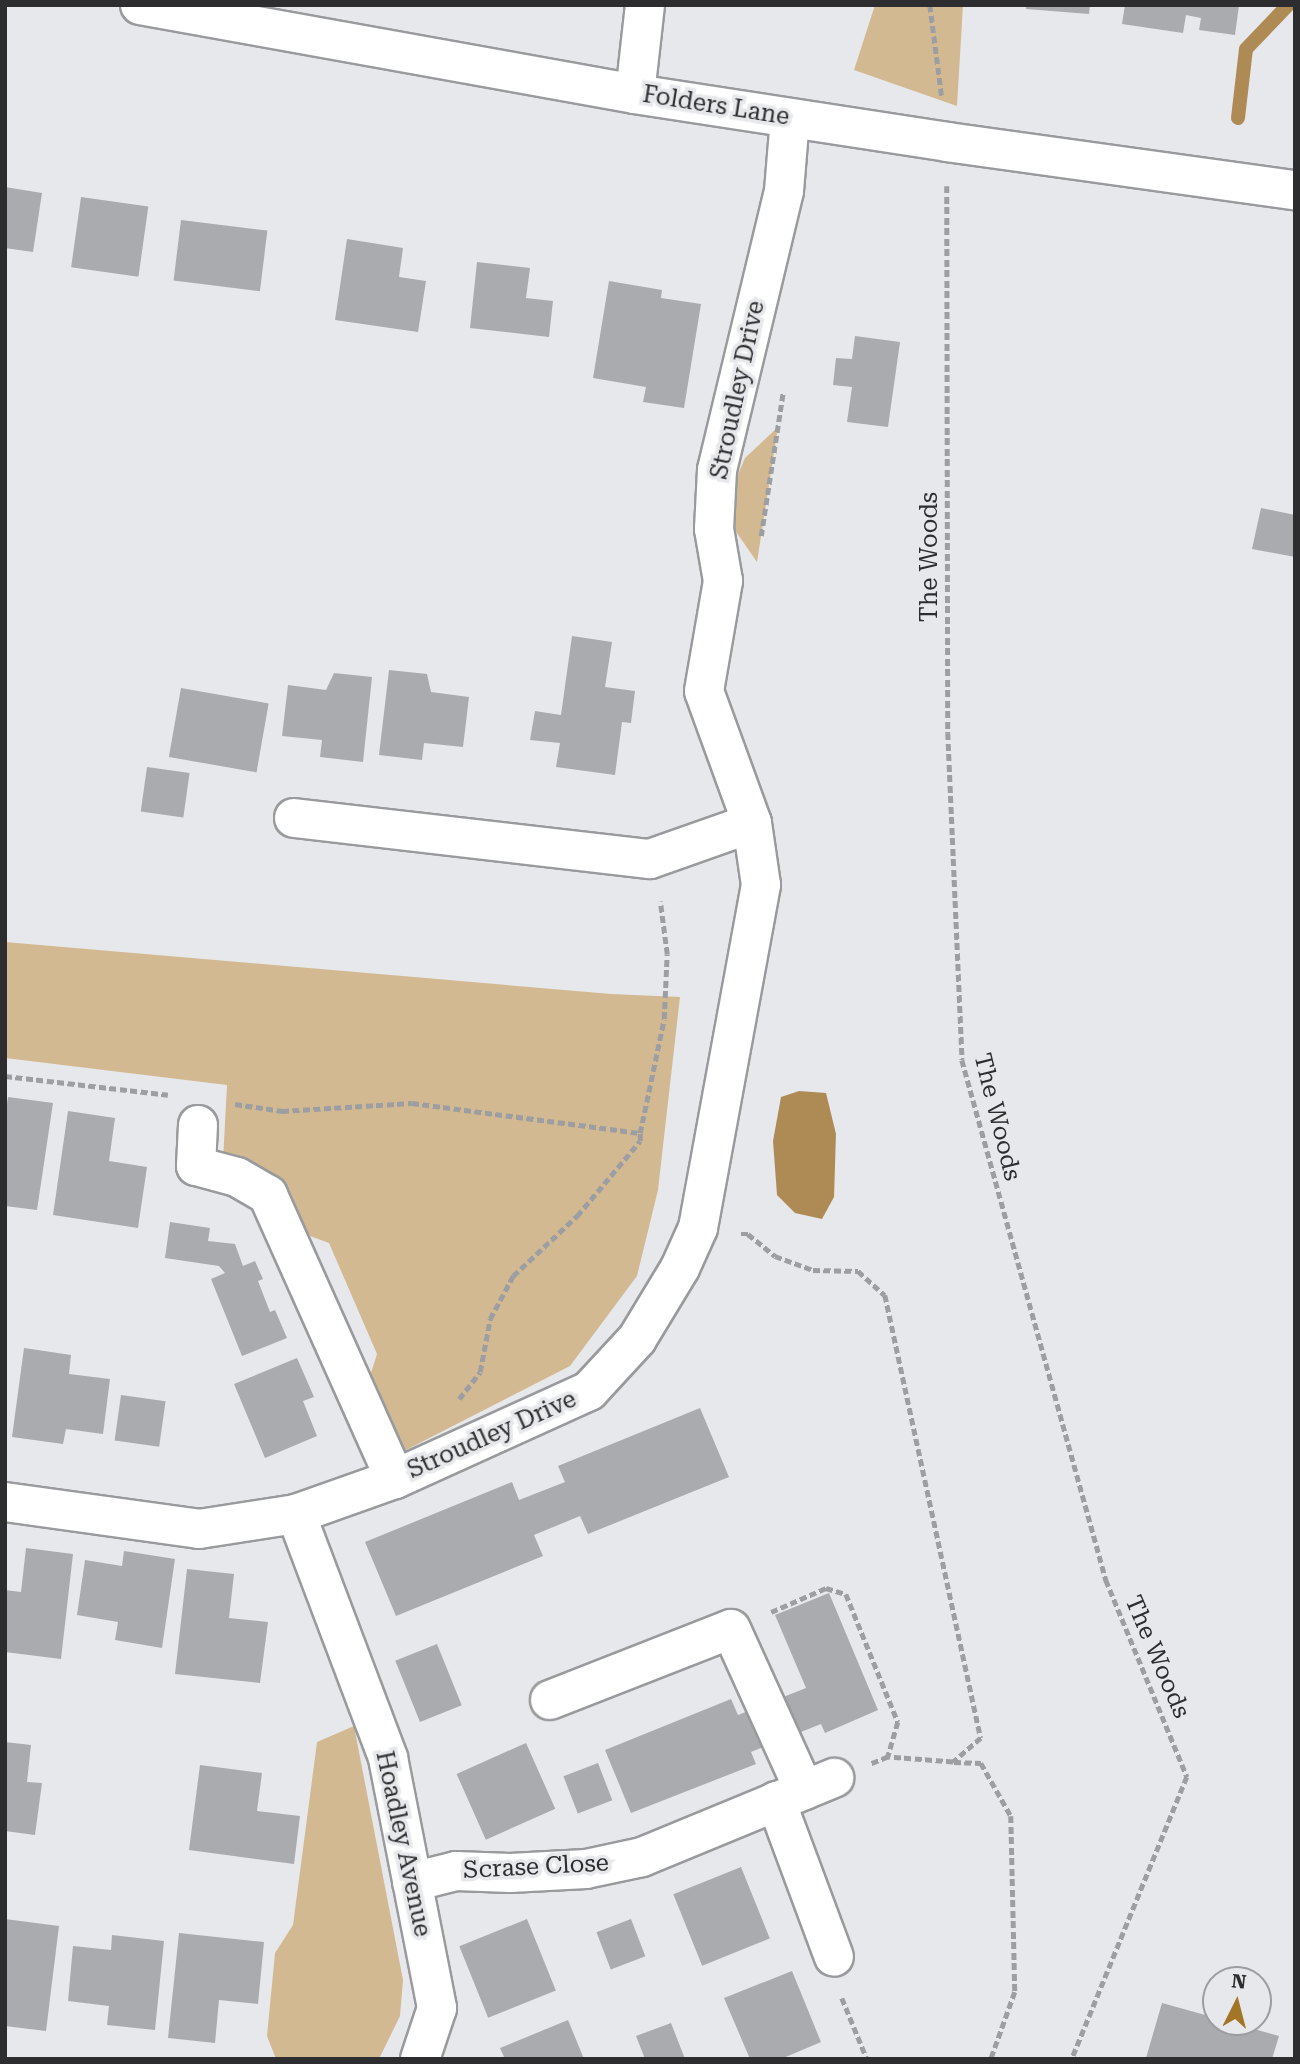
<!DOCTYPE html>
<html>
<head>
<meta charset="utf-8">
<style>
	body { margin:0 }
	#map { position:relative; width:1300px; height:2064px; overflow:hidden; background:#e7e8eb; font-family:"Roboto Serif",serif }
	div>[style] { position:absolute }
	.green>* { inset:0; background:#d3b992 }
	.water>* { inset:0; background:#ae8b55 }
	.stream>* { height:14px; margin:-7px; padding:0 7px; transform-origin:7px; border-radius:7px; background:#ae8b55 }
	.building>* { inset:0; background:#aaabae; transform-origin:0 0 }
	.path>* { height:4.5px; margin-top:-2.25px; transform-origin:0; background:repeating-linear-gradient(90deg,#9d9ea1 0 7px,transparent 0 10.5px) }
	.roads { filter:drop-shadow(2px 0 #999a9d) drop-shadow(-2px 0 #999a9d) drop-shadow(0 2px #999a9d) drop-shadow(0 -2px #999a9d) }
	.minor>* { height:38px; margin:-19px; padding:0 19px; transform-origin:19px; border-radius:19px; background:#fff }
	.major>* { height:38px; margin:-19px; padding:0 19px; transform-origin:19px; border-radius:19px; background:#fff }
	span { translate:-50% -50%; white-space:nowrap; text-align:center; line-height:1.15; -webkit-text-stroke:7px #e7e8eb; paint-order:stroke }
	.street-label { font-size:24px; color:#2d2d2f }
	.frame { position:absolute; inset:0; border:7px solid #2d2d2f; pointer-events:none }
	.north { position:absolute; left:1202px; top:1966px; width:70px; height:70px; box-sizing:border-box; background:#e7e8eb; border:2px solid #9d9da0; border-radius:50%; rotate:6deg; font-size:19px; font-weight:700; line-height:28px; text-align:center; color:#2d2d2f }
	.north::after { content:''; display:block; margin:auto; width:24px; height:32px; background:#a27527; clip-path:polygon(50% 0,100% 100%,50% 72%,0 100%) }
</style>
</head>
<body>
<div id="map">
	<div class="green">
		<i style="clip-path:polygon(875px 5px,963px 5px,957px 106px,854px 70px)"></i>
		<i style="clip-path:polygon(778px 427px,757px 562px,730px 523px,733px 486px,745px 458px)"></i>
		<i style="clip-path:polygon(5px 942px,611px 994px,680px 997px,658px 1190px,637px 1276px,570px 1366px,404px 1451px,369px 1379px,377px 1354px,329px 1243px,310px 1236px,283px 1191px,223px 1161px,227px 1085px,5px 1058px)"></i>
		<i style="clip-path:polygon(354px 1726px,403px 1980px,400px 2016px,379px 2059px,276px 2059px,267px 2036px,275px 1953px,293px 1925px,317px 1742px)"></i>
	</div>
	<div class="water">
		<i style="clip-path:polygon(799px 1091px,826px 1093px,836px 1134px,834px 1197px,822px 1219px,795px 1213px,777px 1195px,773px 1141px,781px 1097px)"></i>
	</div>
	<div class="stream">
		<i style="left:1238px;top:118px;width:69px;rotate:-83.4deg"></i>
		<i style="left:1246px;top:49px;width:61px;rotate:-46.3deg"></i>
	</div>
	<div class="building">
		<i style="clip-path:polygon(1026px 5px,1090px 5px,1089px 14px,1026px 9px)"></i>
		<i style="clip-path:polygon(1125px 5px,1239px 5px,1235px 35px,1199px 30px,1201px 18px,1186px 15px,1183px 33px,1122px 24px)"></i>
		<i style="clip-path:polygon(5px 187px,42px 193px,33px 252px,5px 248px)"></i>
		<i style="left:81px;top:197px;width:68px;height:71px;rotate:8deg"></i>
		<i style="left:181px;top:220px;width:87px;height:61px;rotate:7deg"></i>
		<i style="clip-path:polygon(347px 239px,403px 248px,399px 277px,426px 281px,418px 332px,335px 320px)"></i>
		<i style="clip-path:polygon(477px 262px,530px 268px,526px 298px,553px 301px,549px 337px,470px 328px)"></i>
		<i style="clip-path:polygon(609px 281px,662px 290px,661px 298px,701px 304px,684px 408px,643px 402px,646px 387px,593px 378px)"></i>
		<i style="clip-path:polygon(855px 336px,900px 342px,888px 427px,847px 422px,852px 387px,833px 385px,836px 358px,852px 359px)"></i>
		<i style="clip-path:polygon(1261px 508px,1295px 515px,1295px 557px,1252px 549px)"></i>
		<i style="clip-path:polygon(572px 636px,612px 642px,605px 687px,635px 691px,631px 723px,622px 722px,615px 775px,556px 767px,560px 743px,530px 740px,535px 711px,561px 715px)"></i>
		<i style="clip-path:polygon(389px 670px,427px 674px,431px 692px,469px 697px,463px 747px,424px 743px,422px 760px,379px 755px)"></i>
		<i style="clip-path:polygon(334px 673px,372px 677px,363px 762px,320px 757px,322px 740px,282px 736px,288px 685px,326px 690px)"></i>
		<i style="left:181px;top:688px;width:89px;height:70px;rotate:10deg"></i>
		<i style="left:147px;top:767px;width:43px;height:45px;rotate:8deg"></i>
		<i style="clip-path:polygon(8px 1097px,53px 1103px,37px 1210px,5px 1206px,5px 1117px)"></i>
		<i style="clip-path:polygon(68px 1111px,115px 1118px,109px 1161px,147px 1167px,138px 1228px,53px 1215px)"></i>
		<i style="clip-path:polygon(170px 1222px,210px 1228px,208px 1241px,235px 1244px,243px 1266px,255px 1261px,263px 1279px,258px 1281px,270px 1312px,275px 1310px,287px 1338px,242px 1356px,211px 1279px,225px 1273px,219px 1266px,165px 1258px)"></i>
		<i style="clip-path:polygon(24px 1348px,71px 1355px,69px 1374px,110px 1379px,103px 1434px,66px 1429px,63px 1444px,12px 1437px)"></i>
		<i style="clip-path:polygon(297px 1358px,314px 1397px,303px 1401px,317px 1436px,265px 1458px,234px 1384px)"></i>
		<i style="left:121px;top:1395px;width:45px;height:46px;rotate:8deg"></i>
		<i style="clip-path:polygon(700px 1408px,729px 1477px,588px 1534px,580px 1516px,534px 1535px,543px 1556px,396px 1616px,365px 1542px,512px 1482px,519px 1500px,565px 1482px,558px 1466px)"></i>
		<i style="clip-path:polygon(26px 1548px,73px 1554px,61px 1659px,5px 1652px,5px 1590px,21px 1592px)"></i>
		<i style="clip-path:polygon(124px 1551px,175px 1559px,162px 1648px,115px 1640px,118px 1622px,77px 1615px,85px 1560px,122px 1566px)"></i>
		<i style="clip-path:polygon(187px 1569px,234px 1574px,229px 1618px,268px 1622px,260px 1683px,175px 1674px)"></i>
		<i style="clip-path:polygon(829px 1593px,878px 1710px,825px 1733px,821px 1724px,751px 1752px,756px 1764px,631px 1813px,605px 1750px,731px 1699px,738px 1715px,806px 1688px,775px 1615px)"></i>
		<i style="left:437px;top:1644px;width:66px;height:45px;rotate:68deg"></i>
		<i style="clip-path:polygon(5px 1742px,31px 1745px,27px 1782px,42px 1783px,35px 1835px,5px 1831px)"></i>
		<i style="left:526px;top:1743px;width:72px;height:76px;rotate:66deg"></i>
		<i style="left:598px;top:1763px;width:40px;height:37px;rotate:69deg"></i>
		<i style="clip-path:polygon(200px 1765px,262px 1773px,257px 1811px,300px 1816px,294px 1864px,189px 1850px)"></i>
		<i style="left:741px;top:1867px;width:77px;height:73px;rotate:68deg"></i>
		<i style="clip-path:polygon(5px 1919px,59px 1926px,46px 2031px,5px 2026px)"></i>
		<i style="left:527px;top:1919px;width:77px;height:73px;rotate:68deg"></i>
		<i style="left:631px;top:1919px;width:40px;height:37px;rotate:69deg"></i>
		<i style="clip-path:polygon(179px 1933px,264px 1942px,258px 2004px,219px 2000px,215px 2043px,168px 2038px)"></i>
		<i style="clip-path:polygon(112px 1935px,164px 1941px,155px 2030px,107px 2025px,109px 2006px,68px 2001px,73px 1946px,111px 1950px)"></i>
		<i style="clip-path:polygon(792px 1971px,821px 2042px,781px 2059px,750px 2059px,724px 1998px)"></i>
		<i style="clip-path:polygon(1162px 2003px,1216px 2018px,1216px 2022px,1229px 2022px,1279px 2036px,1272px 2059px,1146px 2058px)"></i>
		<i style="clip-path:polygon(568px 2020px,584px 2059px,505px 2059px,500px 2048px)"></i>
		<i style="clip-path:polygon(671px 2023px,685px 2059px,645px 2059px,636px 2036px)"></i>
	</div>
	<div class="path">
		<i style="left:930px;top:5px;width:93px;rotate:82.6deg"></i>
		<i style="left:947px;top:186px;width:547px;rotate:89.9deg"></i>
		<i style="left:948px;top:733px;width:327px;rotate:87.5deg"></i>
		<i style="left:962px;top:1060px;width:540px;rotate:74.52deg"></i>
		<i style="left:1106px;top:1580px;width:213px;rotate:67.6deg"></i>
		<i style="left:1187px;top:1777px;width:305px;rotate:112.2deg"></i>
		<i style="left:761px;top:536px;width:145px;rotate:-81.3deg"></i>
		<i style="left:5px;top:1076px;width:164px;rotate:6.6deg"></i>
		<i style="left:235px;top:1104px;width:48px;rotate:8.5deg"></i>
		<i style="left:282px;top:1111px;width:130px;rotate:-3.5deg"></i>
		<i style="left:412px;top:1103px;width:230px;rotate:7.5deg"></i>
		<i style="left:640px;top:1133px;width:116px;rotate:-78.1deg"></i>
		<i style="left:664px;top:1019px;width:65px;rotate:-87.4deg"></i>
		<i style="left:667px;top:954px;width:53px;rotate:-97.5deg"></i>
		<i style="left:741px;top:1234px;width:7px"></i>
		<i style="left:748px;top:1234px;width:35px;rotate:39deg"></i>
		<i style="left:775px;top:1256px;width:40px;rotate:20.2deg"></i>
		<i style="left:813px;top:1270px;width:45px;rotate:1.3deg"></i>
		<i style="left:858px;top:1271px;width:36px;rotate:42deg"></i>
		<i style="left:885px;top:1295px;width:453px;rotate:77.8deg"></i>
		<i style="left:981px;top:1738px;width:37px;rotate:139deg"></i>
		<i style="left:953px;top:1762px;width:65px;rotate:-175.6deg"></i>
		<i style="left:888px;top:1757px;width:18px;rotate:158deg"></i>
		<i style="left:459px;top:1399px;width:34px;rotate:-52deg"></i>
		<i style="left:480px;top:1372px;width:54px;rotate:-79.3deg"></i>
		<i style="left:490px;top:1319px;width:49px;rotate:-61.9deg"></i>
		<i style="left:513px;top:1276px;width:88px;rotate:-43.2deg"></i>
		<i style="left:577px;top:1216px;width:98px;rotate:-50deg"></i>
		<i style="left:640px;top:1141px;width:8px;rotate:-90deg"></i>
		<i style="left:771px;top:1612px;width:60px;rotate:-23.6deg"></i>
		<i style="left:826px;top:1588px;width:21px;rotate:17deg"></i>
		<i style="left:846px;top:1594px;width:138px;rotate:67.9deg"></i>
		<i style="left:898px;top:1722px;width:36px;rotate:106deg"></i>
		<i style="left:954px;top:1762px;width:27px;rotate:2deg"></i>
		<i style="left:981px;top:1763px;width:61px;rotate:60.5deg"></i>
		<i style="left:1011px;top:1816px;width:176px;rotate:88.7deg"></i>
		<i style="left:1015px;top:1992px;width:71px;rotate:109.7deg"></i>
		<i style="left:842px;top:1998px;width:66px;rotate:67.7deg"></i>
	</div>
	<div class="roads">
		<div class="minor">
			<i style="left:635px;top:94px;width:90px;rotate:-83.6deg"></i>
			<i style="left:294px;top:818px;width:358px;rotate:6.6deg"></i>
			<i style="left:650px;top:859px;width:108px;rotate:-19.4deg"></i>
			<i style="left:198px;top:1125px;width:41px;rotate:92.8deg"></i>
			<i style="left:196px;top:1166px;width:42px;rotate:15deg"></i>
			<i style="left:237px;top:1177px;width:36px;rotate:30deg"></i>
			<i style="left:268px;top:1195px;width:311px;rotate:65.9deg"></i>
			<i style="left:5px;top:1502px;width:196px;rotate:7.9deg"></i>
			<i style="left:199px;top:1529px;width:98px;rotate:-8.8deg"></i>
			<i style="left:296px;top:1514px;width:105px;rotate:-19.5deg"></i>
			<i style="left:395px;top:1479px;width:213px;rotate:-24.4deg"></i>
			<i style="left:589px;top:1391px;width:71px;rotate:-47.3deg"></i>
			<i style="left:637px;top:1339px;width:83px;rotate:-58.8deg"></i>
			<i style="left:680px;top:1268px;width:44px;rotate:-65.8deg"></i>
			<i style="left:698px;top:1228px;width:349px;rotate:-79.6deg"></i>
			<i style="left:761px;top:885px;width:63px;rotate:-98.3deg"></i>
			<i style="left:752px;top:823px;width:140px;rotate:-110deg"></i>
			<i style="left:704px;top:691px;width:112px;rotate:-80.2deg"></i>
			<i style="left:723px;top:581px;width:53px;rotate:-99.8deg"></i>
			<i style="left:714px;top:529px;width:59px;rotate:-87.1deg"></i>
			<i style="left:717px;top:470px;width:287px;rotate:-76.5deg"></i>
			<i style="left:784px;top:191px;width:73px;rotate:-85.3deg"></i>
			<i style="left:296px;top:1514px;width:261px;rotate:69.3deg"></i>
			<i style="left:388px;top:1758px;width:255px;rotate:78.9deg"></i>
			<i style="left:437px;top:2008px;width:54px;rotate:108.4deg"></i>
			<i style="left:550px;top:1700px;width:194px;rotate:-21.4deg"></i>
			<i style="left:731px;top:1629px;width:177px;rotate:65.6deg"></i>
			<i style="left:776px;top:1801px;width:166px;rotate:69.6deg"></i>
			<i style="left:412px;top:1882px;width:45px;rotate:-14deg"></i>
			<i style="left:456px;top:1871px;width:54px;rotate:2.1deg"></i>
			<i style="left:510px;top:1873px;width:76px;rotate:-3deg"></i>
			<i style="left:586px;top:1869px;width:57px;rotate:-12.1deg"></i>
			<i style="left:642px;top:1857px;width:208px;rotate:-22.4deg"></i>
		</div>
		<div class="major">
			<i style="left:140px;top:5px;width:503px;rotate:10.19deg"></i>
			<i style="left:635px;top:94px;width:316px;rotate:8.7deg"></i>
			<i style="left:947px;top:142px;width:351px;rotate:7.9deg"></i>
		</div>
	</div>
	<div class="street-label">
		<span style="left:716px;top:106px;rotate:9deg">Folders Lane</span>
		<span style="left:738px;top:390px;rotate:-78deg">Stroudley Drive</span>
		<span style="left:930px;top:557px;rotate:-90deg">The Woods</span>
		<span style="left:997px;top:1117px;rotate:76deg">The Woods</span>
		<span style="left:492px;top:1435px;rotate:-24deg">Stroudley Drive</span>
		<span style="left:1157px;top:1657px;rotate:67deg">The Woods</span>
		<span style="left:403px;top:1844px;rotate:78deg">Hoadley Avenue</span>
		<span style="left:536px;top:1867px;rotate:-3deg">Scrase Close</span>
	</div>
	<div class="frame"></div>
	<div class="north">N</div>
</div>
</body>
</html>
